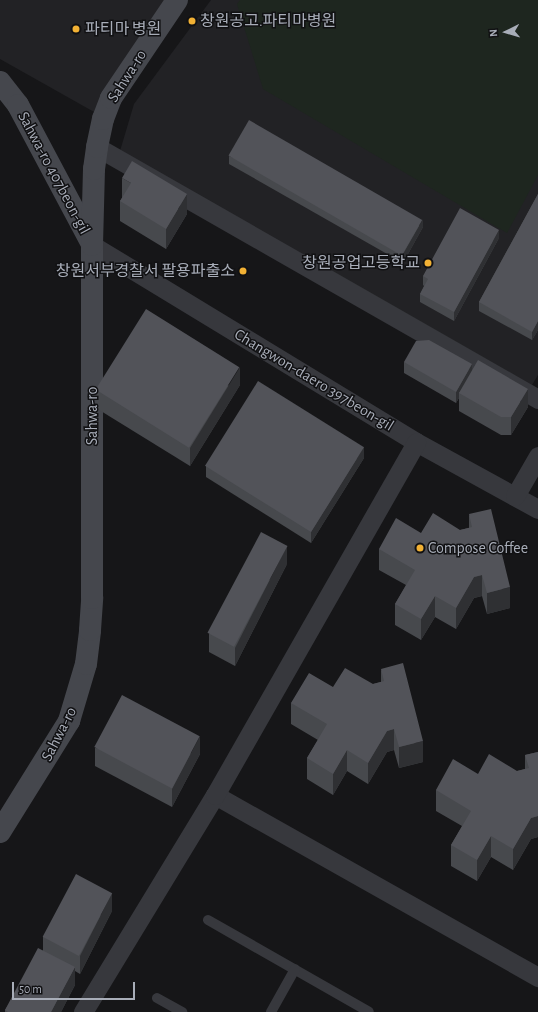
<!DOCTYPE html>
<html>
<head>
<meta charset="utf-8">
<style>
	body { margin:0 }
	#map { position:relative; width:538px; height:1012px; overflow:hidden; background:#161618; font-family:"Alegreya Sans","Noto Sans KR",sans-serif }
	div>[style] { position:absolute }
	.built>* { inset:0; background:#222225 }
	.green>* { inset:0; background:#1e261f }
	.lane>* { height:10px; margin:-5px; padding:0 5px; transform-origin:5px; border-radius:5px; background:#37383d }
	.street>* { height:19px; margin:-9.5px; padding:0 9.5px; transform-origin:9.5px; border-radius:9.5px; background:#37383d }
	.secondary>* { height:22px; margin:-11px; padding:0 11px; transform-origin:11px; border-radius:11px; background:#45474d }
	.wall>* { inset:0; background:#47494d }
	.shaded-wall>* { inset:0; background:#2f3033 }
	.building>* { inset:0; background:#525359; transform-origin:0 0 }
	.dots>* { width:11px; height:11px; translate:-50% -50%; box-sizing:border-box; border:2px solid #111113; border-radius:50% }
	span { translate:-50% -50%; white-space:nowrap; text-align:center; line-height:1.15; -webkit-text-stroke:3px #111113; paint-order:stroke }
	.poi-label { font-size:16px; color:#a8adb8 }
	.left { translate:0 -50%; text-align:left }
	.right { translate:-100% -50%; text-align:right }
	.street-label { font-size:16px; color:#a8adb8 }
	.north { position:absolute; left:486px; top:12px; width:40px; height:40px; -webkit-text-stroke:3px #111113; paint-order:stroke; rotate:265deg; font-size:11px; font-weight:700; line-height:16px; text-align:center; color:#a8adb8 }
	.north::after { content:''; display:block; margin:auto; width:14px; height:18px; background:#a8adb8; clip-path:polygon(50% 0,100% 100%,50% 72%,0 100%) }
	.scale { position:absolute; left:12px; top:982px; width:123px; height:18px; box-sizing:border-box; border:2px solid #a8adb8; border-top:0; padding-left:5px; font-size:12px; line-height:14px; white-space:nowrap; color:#a8adb8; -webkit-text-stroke:3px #111113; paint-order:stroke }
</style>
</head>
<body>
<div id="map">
	<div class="built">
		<i style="clip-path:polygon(0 0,168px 0,103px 117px,0 59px)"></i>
		<i style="clip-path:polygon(211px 0,538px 0,538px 375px,532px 385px,120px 151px,134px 104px)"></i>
	</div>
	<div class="green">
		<i style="clip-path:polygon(240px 0,538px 0,538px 175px,507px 233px,263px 89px,237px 4px)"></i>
	</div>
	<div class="lane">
		<i style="left:208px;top:920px;width:185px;rotate:29.7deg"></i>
		<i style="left:157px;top:998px;width:29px;rotate:29deg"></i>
		<i style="left:271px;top:1012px;width:49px;rotate:-60.8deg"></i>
	</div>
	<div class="street">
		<i style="left:97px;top:147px;width:508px;rotate:29.74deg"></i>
		<i style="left:92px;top:245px;width:379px;rotate:31.3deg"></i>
		<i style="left:416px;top:442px;width:139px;rotate:28.8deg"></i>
		<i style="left:515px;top:496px;width:46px;rotate:-60.1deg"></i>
		<i style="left:215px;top:795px;width:371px;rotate:29.4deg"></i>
		<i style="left:83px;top:1012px;width:254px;rotate:-58.7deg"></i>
		<i style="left:215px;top:795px;width:406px;rotate:-60.3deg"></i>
	</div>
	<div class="secondary">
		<i style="left:0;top:82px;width:29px;rotate:52deg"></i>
		<i style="left:18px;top:105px;width:157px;rotate:62deg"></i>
		<i style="left:0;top:832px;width:131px;rotate:-58.1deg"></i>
		<i style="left:69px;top:721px;width:59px;rotate:-73.4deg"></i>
		<i style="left:86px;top:664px;width:34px;rotate:-83deg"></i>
		<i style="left:90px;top:630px;width:32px;rotate:-86deg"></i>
		<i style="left:92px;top:598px;width:353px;rotate:-90deg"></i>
		<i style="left:92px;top:245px;width:76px;rotate:-88.5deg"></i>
		<i style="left:94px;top:169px;width:22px;rotate:-82deg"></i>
		<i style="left:97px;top:147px;width:29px;rotate:-78deg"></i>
		<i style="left:103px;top:119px;width:22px;rotate:-69deg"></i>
		<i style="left:111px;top:98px;width:118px;rotate:-56deg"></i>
	</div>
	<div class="wall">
		<i style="clip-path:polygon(229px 156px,423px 227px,403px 263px,229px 164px)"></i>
		<i style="clip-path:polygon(122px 178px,187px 214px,166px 249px,120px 221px,120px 201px,122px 198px)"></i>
		<i style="clip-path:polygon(538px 194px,538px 330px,532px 340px,479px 311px,479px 302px)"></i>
		<i style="clip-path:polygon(499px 238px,454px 321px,420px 302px,420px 294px,424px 286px,423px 285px,423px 276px)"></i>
		<i style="clip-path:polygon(404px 362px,472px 370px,528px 407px,511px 435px,501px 435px,459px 411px,459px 398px,456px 403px,404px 373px)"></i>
		<i style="clip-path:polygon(240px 385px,190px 466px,96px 408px,96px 390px)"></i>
		<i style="clip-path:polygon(364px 458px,311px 543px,206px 477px,206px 466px)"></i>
		<i style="clip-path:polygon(469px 514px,510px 608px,487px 614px,482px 596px,474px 598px,456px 629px,435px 617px,421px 640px,395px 625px,395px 604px,406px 585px,379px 570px,379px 549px,421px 533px,460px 530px,469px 528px)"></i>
		<i style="clip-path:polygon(287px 564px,235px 666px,209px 652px,209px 634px)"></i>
		<i style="clip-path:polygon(381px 669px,423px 762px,399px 768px,394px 750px,387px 752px,368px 784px,347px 771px,333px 795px,307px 779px,307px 758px,318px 740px,291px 724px,291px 703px,333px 687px,373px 684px,381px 682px)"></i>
		<i style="clip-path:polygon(95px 748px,200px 754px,172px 807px,95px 766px)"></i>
		<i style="clip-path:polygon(538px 752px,538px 837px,531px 839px,513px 870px,491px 857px,477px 881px,451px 866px,451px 845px,462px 826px,436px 811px,436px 790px,478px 774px,517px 771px,525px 769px,525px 755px)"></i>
		<i style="clip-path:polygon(112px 911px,80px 974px,75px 971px,75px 985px,61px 1012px,5px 1012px,5px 1010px,43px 950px,43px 937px)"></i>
	</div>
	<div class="shaded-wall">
		<i style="clip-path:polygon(187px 194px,187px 214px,166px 249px,166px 229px)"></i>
		<i style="clip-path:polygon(423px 219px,423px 227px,403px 263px,403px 254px)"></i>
		<i style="clip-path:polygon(499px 230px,499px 238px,454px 321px,454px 312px)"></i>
		<i style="clip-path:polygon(538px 321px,538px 330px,532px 340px,532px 332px)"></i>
		<i style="clip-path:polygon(472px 364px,472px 375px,459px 393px,459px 398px,456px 403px,456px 392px)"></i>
		<i style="clip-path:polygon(240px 367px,240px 385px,190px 466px,190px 448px)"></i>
		<i style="clip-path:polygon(528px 389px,528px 407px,511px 435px,511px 417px)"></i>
		<i style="clip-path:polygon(364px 447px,364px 458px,311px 543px,311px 532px)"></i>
		<i style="clip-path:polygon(287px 546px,287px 564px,235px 666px,235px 648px)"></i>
		<i style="clip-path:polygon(482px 575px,482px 596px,474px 598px,456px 629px,456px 608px,474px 577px)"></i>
		<i style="clip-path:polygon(510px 587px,510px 608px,487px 614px,487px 593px)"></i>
		<i style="clip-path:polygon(435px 596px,435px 617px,421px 640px,421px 619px)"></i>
		<i style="clip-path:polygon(394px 729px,394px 750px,387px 752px,368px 784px,368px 763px,387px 731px)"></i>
		<i style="clip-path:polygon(200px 736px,200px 754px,172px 807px,172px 789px)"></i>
		<i style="clip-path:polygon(423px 741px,423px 762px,399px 768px,399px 747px)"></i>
		<i style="clip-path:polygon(347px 750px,347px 771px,333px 795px,333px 774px)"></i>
		<i style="clip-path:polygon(538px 816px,538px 837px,531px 839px,513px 870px,513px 849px,531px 818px)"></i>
		<i style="clip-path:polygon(491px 836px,491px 857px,477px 881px,477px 860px)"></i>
		<i style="clip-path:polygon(112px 893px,112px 911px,80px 974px,80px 956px)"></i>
		<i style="clip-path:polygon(75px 967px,75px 985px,61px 1012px,51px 1012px)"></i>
	</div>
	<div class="building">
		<i style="left:249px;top:120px;width:200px;height:41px;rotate:30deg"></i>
		<i style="clip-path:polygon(132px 161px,187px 194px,166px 229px,120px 201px,131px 183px,122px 178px)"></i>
		<i style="clip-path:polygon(538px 194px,538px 321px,532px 332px,479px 302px)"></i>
		<i style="clip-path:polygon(460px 208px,499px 230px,454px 312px,420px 294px,428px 279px,423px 276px)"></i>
		<i style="left:146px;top:309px;width:110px;height:95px;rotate:32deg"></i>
		<i style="clip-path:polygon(429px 340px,472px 364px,456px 392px,404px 362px,416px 341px)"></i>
		<i style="clip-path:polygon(478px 360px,528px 389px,511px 417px,501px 417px,459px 393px)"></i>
		<i style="left:258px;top:381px;width:125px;height:100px;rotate:32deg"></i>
		<i style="clip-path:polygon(491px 509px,510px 587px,487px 593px,482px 575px,474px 577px,456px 608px,435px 596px,421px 619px,395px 604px,415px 570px,379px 549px,396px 518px,421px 533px,433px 513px,460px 530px,472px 527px,469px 514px)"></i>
		<i style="left:261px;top:532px;width:30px;height:114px;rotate:28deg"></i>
		<i style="clip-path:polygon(403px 663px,423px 741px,399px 747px,394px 729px,387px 731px,368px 763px,347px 750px,333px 774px,307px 758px,327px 724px,291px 703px,309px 673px,333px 687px,345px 668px,373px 684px,384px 681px,381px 669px)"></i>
		<i style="left:122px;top:695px;width:88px;height:59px;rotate:28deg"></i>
		<i style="clip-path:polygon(538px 752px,538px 816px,531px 818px,513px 849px,491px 836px,477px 860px,451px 845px,471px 811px,436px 790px,453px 759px,478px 774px,489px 754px,517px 771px,529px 768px,525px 755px)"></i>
		<i style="left:76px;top:874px;width:41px;height:71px;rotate:28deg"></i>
		<i style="clip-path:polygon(38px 948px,75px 967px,51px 1012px,8px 1012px,5px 1010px)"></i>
	</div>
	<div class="dots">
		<i style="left:192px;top:21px;background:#f2b134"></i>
		<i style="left:76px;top:29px;background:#f2b134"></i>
		<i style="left:428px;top:263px;background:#f2b134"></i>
		<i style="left:243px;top:271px;background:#f2b134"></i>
		<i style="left:420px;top:548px;background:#f2b134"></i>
	</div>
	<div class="poi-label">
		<span class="left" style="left:200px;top:21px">창원공고.파티마병원</span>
		<span class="left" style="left:85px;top:29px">파티마 병원</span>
		<span class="right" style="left:420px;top:263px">창원공업고등학교</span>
		<span class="right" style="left:235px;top:271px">창원서부경찰서 팔용파출소</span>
		<span class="left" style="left:428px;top:548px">Compose Coffee</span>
	</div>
	<div class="street-label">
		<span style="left:127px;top:76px;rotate:-58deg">Sahwa-ro</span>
		<span style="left:54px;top:173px;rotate:62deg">Sahwa-ro 407beon-gil</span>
		<span style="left:314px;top:380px;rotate:31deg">Changwon-daero 397beon-gil</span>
		<span style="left:92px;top:416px;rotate:-90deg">Sahwa-ro</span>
		<span style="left:59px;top:734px;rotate:-63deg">Sahwa-ro</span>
	</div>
	<div class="north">N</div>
	<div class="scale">50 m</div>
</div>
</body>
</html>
